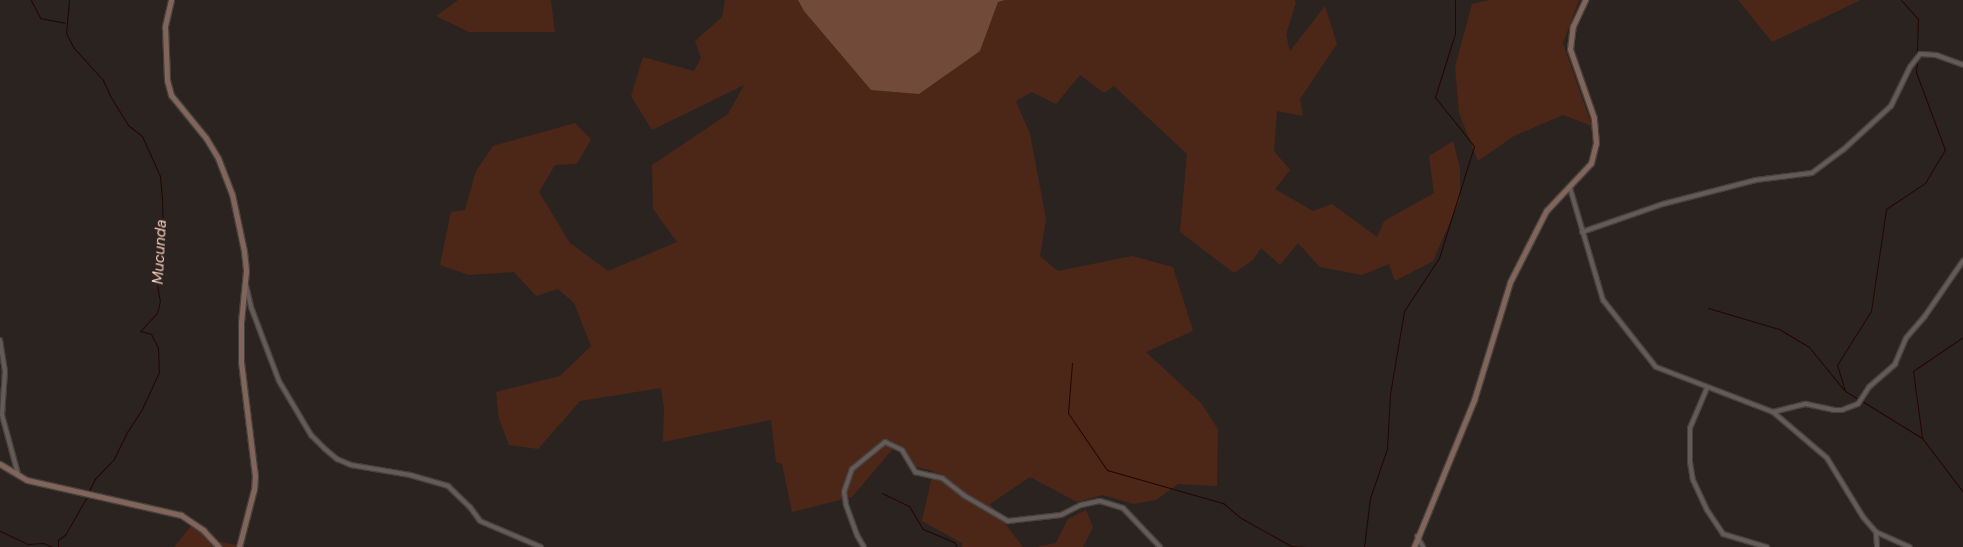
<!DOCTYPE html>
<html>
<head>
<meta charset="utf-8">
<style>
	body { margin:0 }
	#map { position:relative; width:1963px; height:547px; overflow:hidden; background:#2b2320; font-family:"DM Sans",sans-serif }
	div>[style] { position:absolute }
	.green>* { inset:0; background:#4c2717 }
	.forest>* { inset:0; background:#724a39 }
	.stream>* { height:1px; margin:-0.5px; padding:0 0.5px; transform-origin:0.5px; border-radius:0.5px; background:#250500 }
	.roads { filter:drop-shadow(1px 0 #47413e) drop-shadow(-1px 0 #47413e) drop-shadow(0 1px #47413e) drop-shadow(0 -1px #47413e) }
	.street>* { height:4px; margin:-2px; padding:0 2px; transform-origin:2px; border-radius:2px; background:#645b58 }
	.secondary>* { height:5px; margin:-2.5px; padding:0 2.5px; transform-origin:2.5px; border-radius:2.5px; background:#81655a }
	span { translate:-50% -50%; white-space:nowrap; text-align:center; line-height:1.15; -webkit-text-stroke:5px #2b2320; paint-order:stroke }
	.water-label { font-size:15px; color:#fcd1bf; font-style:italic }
</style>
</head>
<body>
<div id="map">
	<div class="green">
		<i style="clip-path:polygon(458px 0,551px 0,555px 32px,469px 32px,436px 16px)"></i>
		<i style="clip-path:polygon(725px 0,798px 0,804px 11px,871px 90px,980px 51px,998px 2px,1005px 0,1294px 0,1296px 2px,1286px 35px,1290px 51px,1325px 6px,1337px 44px,1300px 99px,1303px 116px,1277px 111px,1274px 151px,1290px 170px,1275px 189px,1313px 211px,1332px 204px,1377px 237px,1384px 221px,1434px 193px,1429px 156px,1453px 141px,1460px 168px,1460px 199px,1433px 261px,1395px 281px,1389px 264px,1362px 275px,1320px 267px,1298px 243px,1280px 265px,1261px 248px,1253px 260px,1234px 273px,1180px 232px,1187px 154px,1114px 86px,1104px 93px,1080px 75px,1056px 104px,1032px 92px,1016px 101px,1030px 134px,1046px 219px,1040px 256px,1058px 271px,1132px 256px,1173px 267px,1193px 331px,1146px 352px,1201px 403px,1218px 429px,1217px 486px,1178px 484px,1156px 500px,1133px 504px,1103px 495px,1077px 502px,1030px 477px,990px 504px,1023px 547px,962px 547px,962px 543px,922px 521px,933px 471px,916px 467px,896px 445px,852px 497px,792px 512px,782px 464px,776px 462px,771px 420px,663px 442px,664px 408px,661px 388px,580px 401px,538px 449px,509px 445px,499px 419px,496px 392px,560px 376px,591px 346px,574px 303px,558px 289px,536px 296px,514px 272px,469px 275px,440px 265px,451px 212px,465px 210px,476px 171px,493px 146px,575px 123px,591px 139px,577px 164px,555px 165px,539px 192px,570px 243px,608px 271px,677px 242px,653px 209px,652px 165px,728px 114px,744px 85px,652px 130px,631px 96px,643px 57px,694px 71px,701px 58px,695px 41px,722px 17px)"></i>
		<i style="clip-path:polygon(1490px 0,1579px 0,1563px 43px,1592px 126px,1563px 115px,1514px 136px,1478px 161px,1459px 113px,1455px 67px,1472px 4px)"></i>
		<i style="clip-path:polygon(1738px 0,1861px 0,1772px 42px)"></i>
		<i style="clip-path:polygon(1086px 510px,1093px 527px,1083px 547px,1036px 547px,1056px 543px,1068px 519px)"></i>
		<i style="clip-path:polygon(191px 526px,215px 541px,236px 545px,236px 547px,174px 547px)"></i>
	</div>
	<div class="forest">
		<i style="clip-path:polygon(798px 0,1005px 0,998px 2px,980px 51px,919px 94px,871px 90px,804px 11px)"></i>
	</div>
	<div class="stream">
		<i style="left:31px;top:0;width:20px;rotate:63deg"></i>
		<i style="left:40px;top:18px;width:25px;rotate:11deg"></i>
		<i style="left:69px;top:0;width:33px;rotate:95deg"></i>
		<i style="left:66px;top:33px;width:16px;rotate:63deg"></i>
		<i style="left:73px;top:47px;width:45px;rotate:47.7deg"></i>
		<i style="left:103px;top:80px;width:17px;rotate:66deg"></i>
		<i style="left:110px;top:96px;width:34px;rotate:58deg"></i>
		<i style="left:128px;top:125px;width:18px;rotate:38deg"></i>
		<i style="left:142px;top:136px;width:44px;rotate:65.8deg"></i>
		<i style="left:160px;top:176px;width:25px;rotate:85deg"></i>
		<i style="left:162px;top:201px;width:38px;rotate:88deg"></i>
		<i style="left:163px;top:239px;width:41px;rotate:99.9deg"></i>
		<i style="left:156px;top:279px;width:22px;rotate:80deg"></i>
		<i style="left:160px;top:301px;width:12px;rotate:104deg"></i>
		<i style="left:157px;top:313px;width:25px;rotate:133deg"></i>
		<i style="left:140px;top:331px;width:11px;rotate:15deg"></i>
		<i style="left:151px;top:334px;width:16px;rotate:63deg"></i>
		<i style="left:158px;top:348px;width:24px;rotate:88deg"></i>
		<i style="left:159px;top:372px;width:41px;rotate:114.7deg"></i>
		<i style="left:142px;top:409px;width:27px;rotate:123deg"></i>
		<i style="left:127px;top:432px;width:30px;rotate:116deg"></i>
		<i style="left:114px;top:459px;width:28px;rotate:134deg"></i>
		<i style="left:95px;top:479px;width:13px;rotate:117deg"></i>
		<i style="left:1901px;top:0;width:25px;rotate:48deg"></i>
		<i style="left:1918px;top:19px;width:36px;rotate:92deg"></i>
		<i style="left:1708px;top:308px;width:74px;rotate:16.5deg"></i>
		<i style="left:1779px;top:329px;width:35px;rotate:31deg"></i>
		<i style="left:1809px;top:347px;width:55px;rotate:50.9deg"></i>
		<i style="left:1963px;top:337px;width:60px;rotate:145.8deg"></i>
		<i style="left:1913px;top:371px;width:68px;rotate:82.3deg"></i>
		<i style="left:1922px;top:438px;width:68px;rotate:52.8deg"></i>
		<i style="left:1072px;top:363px;width:50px;rotate:94.6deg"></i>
		<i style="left:1068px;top:413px;width:69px;rotate:55.6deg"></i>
		<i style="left:1107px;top:470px;width:121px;rotate:15.9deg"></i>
		<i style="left:1223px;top:503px;width:23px;rotate:40deg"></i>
		<i style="left:1241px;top:518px;width:57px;rotate:29.2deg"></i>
		<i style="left:1291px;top:546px;width:16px;rotate:4deg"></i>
		<i style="left:1858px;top:399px;width:15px;rotate:-148deg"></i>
		<i style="left:1845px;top:391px;width:27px;rotate:-107deg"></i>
		<i style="left:1837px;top:365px;width:64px;rotate:-57.8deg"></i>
		<i style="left:1871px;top:311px;width:103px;rotate:-81.6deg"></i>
		<i style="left:1886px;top:209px;width:47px;rotate:-33.7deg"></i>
		<i style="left:1925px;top:183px;width:39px;rotate:-59deg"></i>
		<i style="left:1945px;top:150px;width:83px;rotate:-110.4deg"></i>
		<i style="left:1916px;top:72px;width:10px;rotate:-84deg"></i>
		<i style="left:1862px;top:401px;width:70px;rotate:31.7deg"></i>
		<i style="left:882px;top:493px;width:30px;rotate:26deg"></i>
		<i style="left:909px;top:506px;width:27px;rotate:59deg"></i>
		<i style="left:923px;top:529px;width:34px;rotate:23deg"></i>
		<i style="left:954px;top:542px;width:6px;rotate:59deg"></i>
		<i style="left:0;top:531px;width:31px;rotate:25deg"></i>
		<i style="left:28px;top:544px;width:15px;rotate:-4deg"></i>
		<i style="left:43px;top:543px;width:11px;rotate:22deg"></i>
		<i style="left:58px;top:547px;width:7px;rotate:-90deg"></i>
		<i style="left:58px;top:540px;width:9px;rotate:-36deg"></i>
		<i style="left:65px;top:535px;width:46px;rotate:-60.1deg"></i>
		<i style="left:1364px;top:547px;width:49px;rotate:-83deg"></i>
		<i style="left:1370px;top:498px;width:52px;rotate:-70.9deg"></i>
		<i style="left:1387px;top:449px;width:55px;rotate:-86.9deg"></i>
		<i style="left:1390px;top:394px;width:84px;rotate:-80.4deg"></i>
		<i style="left:1404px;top:311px;width:64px;rotate:-56.6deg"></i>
		<i style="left:1439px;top:258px;width:117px;rotate:-72.6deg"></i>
		<i style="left:1474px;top:146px;width:63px;rotate:-128.5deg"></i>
		<i style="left:1435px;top:97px;width:67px;rotate:-72.6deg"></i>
		<i style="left:1455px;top:33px;width:33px;rotate:-90deg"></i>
	</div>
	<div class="roads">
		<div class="street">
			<i style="left:1570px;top:188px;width:117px;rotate:73.6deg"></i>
			<i style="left:1603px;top:300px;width:85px;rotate:51.7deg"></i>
			<i style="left:1656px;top:367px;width:125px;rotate:21deg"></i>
			<i style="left:1773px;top:412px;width:71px;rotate:40.4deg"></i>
			<i style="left:1827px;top:458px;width:69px;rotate:58.6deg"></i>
			<i style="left:1863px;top:517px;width:20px;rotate:49deg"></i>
			<i style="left:1876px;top:532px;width:37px;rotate:24deg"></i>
			<i style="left:1582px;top:232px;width:86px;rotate:-19.1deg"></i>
			<i style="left:1663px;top:204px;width:96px;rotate:-14.5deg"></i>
			<i style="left:1756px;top:180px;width:56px;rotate:-7.1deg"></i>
			<i style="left:1812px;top:173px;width:39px;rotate:-37deg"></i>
			<i style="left:1843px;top:150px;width:65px;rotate:-42.5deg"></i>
			<i style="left:1891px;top:106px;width:43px;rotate:-64deg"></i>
			<i style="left:1910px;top:67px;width:16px;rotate:-52deg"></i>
			<i style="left:1920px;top:54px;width:16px;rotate:4deg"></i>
			<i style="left:1936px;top:55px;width:29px;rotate:20deg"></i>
			<i style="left:246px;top:285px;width:23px;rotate:77deg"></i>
			<i style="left:251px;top:307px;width:79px;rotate:69.3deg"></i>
			<i style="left:279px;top:381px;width:63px;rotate:59.3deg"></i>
			<i style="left:311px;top:435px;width:20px;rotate:45deg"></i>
			<i style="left:325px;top:449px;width:16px;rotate:40deg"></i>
			<i style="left:337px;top:459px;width:15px;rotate:23deg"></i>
			<i style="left:351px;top:465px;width:60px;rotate:9.6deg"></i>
			<i style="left:410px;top:475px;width:40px;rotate:16deg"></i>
			<i style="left:448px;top:486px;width:30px;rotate:44deg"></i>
			<i style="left:470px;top:507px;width:17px;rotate:54deg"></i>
			<i style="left:480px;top:521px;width:66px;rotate:23.1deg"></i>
			<i style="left:0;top:340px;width:31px;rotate:81deg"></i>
			<i style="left:5px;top:371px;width:44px;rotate:93.9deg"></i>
			<i style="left:2px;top:415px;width:61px;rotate:74.8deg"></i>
			<i style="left:1707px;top:388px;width:43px;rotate:113deg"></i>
			<i style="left:1690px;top:428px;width:34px;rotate:90deg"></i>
			<i style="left:1690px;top:462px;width:18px;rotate:81deg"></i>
			<i style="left:1693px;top:480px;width:33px;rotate:65deg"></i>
			<i style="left:1707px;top:510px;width:29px;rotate:56deg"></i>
			<i style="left:1723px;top:534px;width:46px;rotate:16.5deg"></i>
			<i style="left:1773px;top:412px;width:34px;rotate:-14deg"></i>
			<i style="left:1806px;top:404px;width:29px;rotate:12deg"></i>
			<i style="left:1834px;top:410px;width:8px"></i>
			<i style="left:1842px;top:410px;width:17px;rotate:-21deg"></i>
			<i style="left:1858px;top:404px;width:20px;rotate:-57deg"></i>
			<i style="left:1869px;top:387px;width:35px;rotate:-41deg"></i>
			<i style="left:1895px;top:364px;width:28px;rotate:-67deg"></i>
			<i style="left:1906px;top:338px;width:29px;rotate:-49deg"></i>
			<i style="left:1925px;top:316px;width:67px;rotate:-55.4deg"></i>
			<i style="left:1876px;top:532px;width:15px;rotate:86deg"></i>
			<i style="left:1417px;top:536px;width:13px;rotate:61deg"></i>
			<i style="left:864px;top:547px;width:14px;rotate:-120deg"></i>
			<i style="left:857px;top:535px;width:33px;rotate:-110deg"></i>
			<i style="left:846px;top:504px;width:12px;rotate:-99deg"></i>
			<i style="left:844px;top:492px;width:24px;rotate:-71deg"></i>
			<i style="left:852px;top:469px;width:43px;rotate:-39.3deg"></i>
			<i style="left:885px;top:442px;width:19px;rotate:25deg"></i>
			<i style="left:902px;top:450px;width:26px;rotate:59deg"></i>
			<i style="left:915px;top:472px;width:28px;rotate:13deg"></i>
			<i style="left:942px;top:478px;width:29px;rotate:38deg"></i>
			<i style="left:965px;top:496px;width:50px;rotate:30.2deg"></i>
			<i style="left:1008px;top:521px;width:53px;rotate:-6.5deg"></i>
			<i style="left:1061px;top:515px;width:22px;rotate:-27deg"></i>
			<i style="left:1081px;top:505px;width:19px;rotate:-12deg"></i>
			<i style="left:1100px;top:501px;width:24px;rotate:17deg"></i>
			<i style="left:1123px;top:508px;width:54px;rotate:46.5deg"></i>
		</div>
		<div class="secondary">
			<i style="left:171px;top:0;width:28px;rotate:103deg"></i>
			<i style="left:165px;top:27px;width:53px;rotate:87.8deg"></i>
			<i style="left:167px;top:80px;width:16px;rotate:75deg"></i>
			<i style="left:171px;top:95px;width:55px;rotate:50.9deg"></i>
			<i style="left:206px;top:138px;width:23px;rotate:59deg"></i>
			<i style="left:218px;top:158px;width:39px;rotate:69deg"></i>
			<i style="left:232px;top:194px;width:58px;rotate:78.1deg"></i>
			<i style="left:244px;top:251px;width:20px;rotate:84deg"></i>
			<i style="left:246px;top:271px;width:51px;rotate:95.6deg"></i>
			<i style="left:241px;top:322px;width:40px;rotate:90deg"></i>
			<i style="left:241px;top:362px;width:115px;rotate:83deg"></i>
			<i style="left:255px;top:476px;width:13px;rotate:94deg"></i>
			<i style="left:254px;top:489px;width:60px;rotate:104.5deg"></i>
			<i style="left:0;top:464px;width:31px;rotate:31deg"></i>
			<i style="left:27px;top:480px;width:158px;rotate:12.8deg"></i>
			<i style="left:181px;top:515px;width:27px;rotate:34deg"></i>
			<i style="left:203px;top:530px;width:23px;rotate:47deg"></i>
			<i style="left:1414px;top:547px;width:159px;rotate:-67.8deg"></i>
			<i style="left:1474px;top:400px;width:123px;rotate:-73deg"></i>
			<i style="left:1510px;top:282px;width:80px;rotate:-63.1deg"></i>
			<i style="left:1546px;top:211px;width:66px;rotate:-46.8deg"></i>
			<i style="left:1591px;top:163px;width:21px;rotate:-76deg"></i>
			<i style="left:1596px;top:143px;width:25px;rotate:-95deg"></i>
			<i style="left:1594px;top:118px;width:73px;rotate:-109.2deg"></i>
			<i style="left:1570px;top:49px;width:23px;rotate:-83deg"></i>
			<i style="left:1573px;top:26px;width:29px;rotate:-65deg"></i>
		</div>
	</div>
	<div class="water-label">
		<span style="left:160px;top:252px;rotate:-87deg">Mucunda</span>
	</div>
</div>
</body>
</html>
